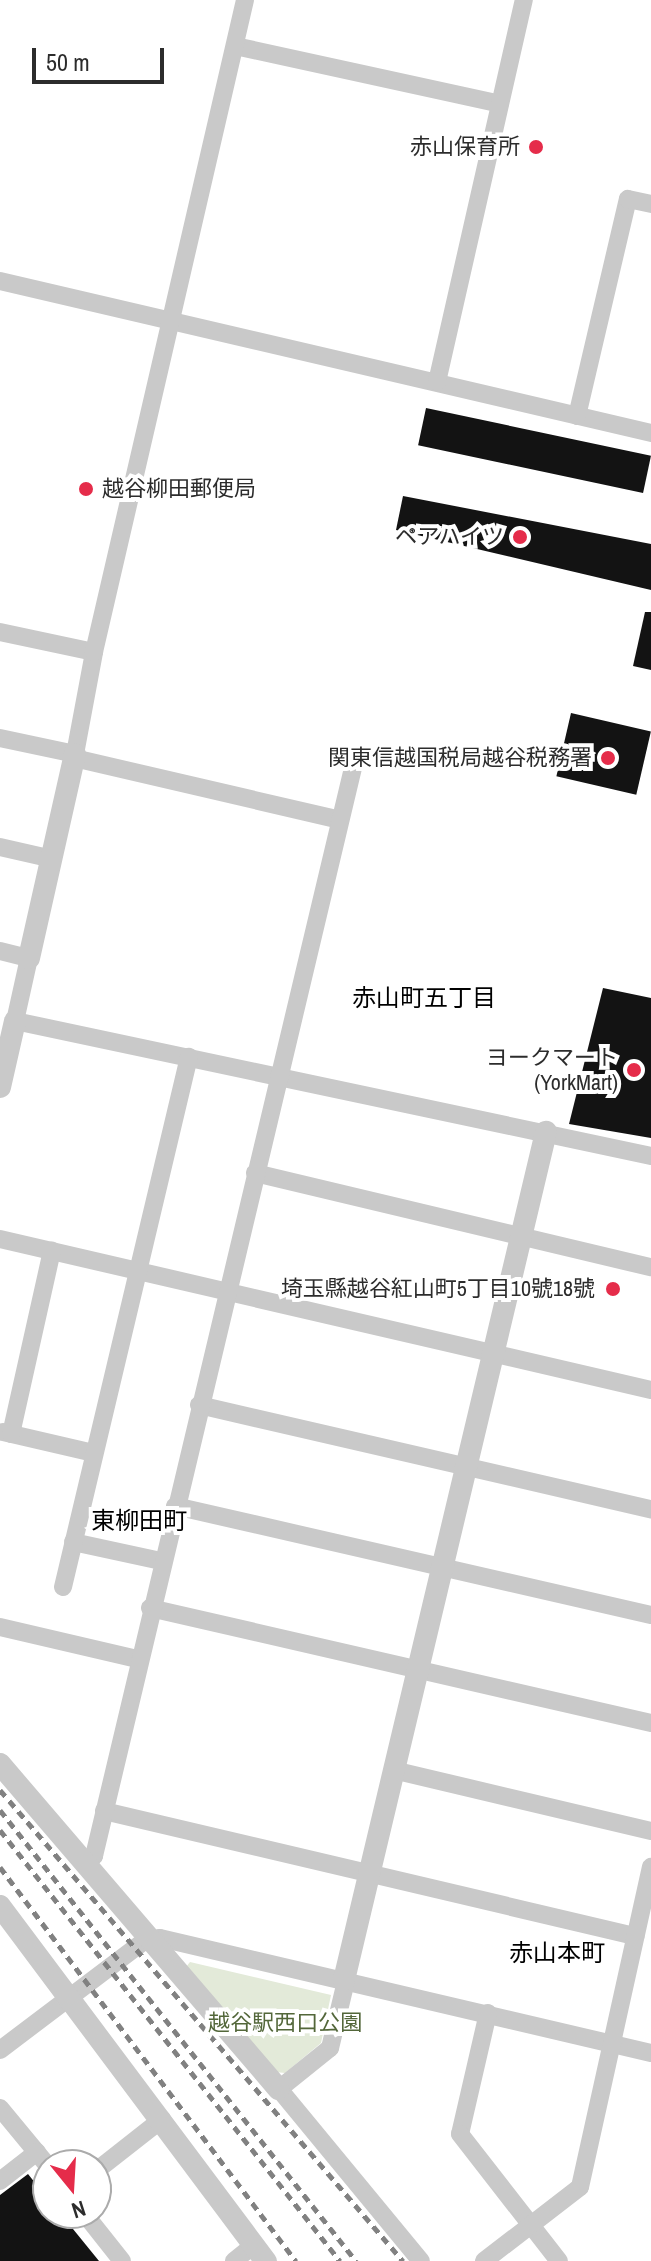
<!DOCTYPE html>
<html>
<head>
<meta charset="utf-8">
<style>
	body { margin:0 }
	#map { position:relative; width:651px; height:2261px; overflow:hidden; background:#fff; font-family:"Archivo Narrow","Noto Sans JP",sans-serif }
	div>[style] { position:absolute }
	.green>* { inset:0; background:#e3ead9 }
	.building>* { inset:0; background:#131313; transform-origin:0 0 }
	.minor>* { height:18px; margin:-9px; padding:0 9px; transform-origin:9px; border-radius:9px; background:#c9c9c9 }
	.tertiary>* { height:22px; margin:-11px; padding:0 11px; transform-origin:11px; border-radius:11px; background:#c9c9c9 }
	.rail>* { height:5px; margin-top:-2.5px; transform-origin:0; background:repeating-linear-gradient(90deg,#818181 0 8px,transparent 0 14px) }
	.dots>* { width:22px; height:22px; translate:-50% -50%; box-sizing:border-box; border:4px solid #fff; border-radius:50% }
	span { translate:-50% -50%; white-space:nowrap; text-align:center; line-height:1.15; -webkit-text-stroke:8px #fff; paint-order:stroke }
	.poi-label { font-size:22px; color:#2c2c2c }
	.right { translate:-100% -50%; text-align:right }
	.left { translate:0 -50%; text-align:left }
	.park-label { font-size:22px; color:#53673a }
	.neighbourhood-label { font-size:24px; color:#000 }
	.north { position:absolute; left:32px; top:2149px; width:80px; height:80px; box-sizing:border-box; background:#fff; border:2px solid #ababab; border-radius:50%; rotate:162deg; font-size:22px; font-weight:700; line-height:32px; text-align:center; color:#2c2c2c }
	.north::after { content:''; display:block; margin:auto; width:28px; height:36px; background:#e52c4a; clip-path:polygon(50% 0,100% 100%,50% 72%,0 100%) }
	.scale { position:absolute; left:32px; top:48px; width:132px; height:36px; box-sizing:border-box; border:4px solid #2c2c2c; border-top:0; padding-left:10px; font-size:24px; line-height:28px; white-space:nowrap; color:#2c2c2c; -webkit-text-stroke:6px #fff; paint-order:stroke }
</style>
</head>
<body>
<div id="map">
	<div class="green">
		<i style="clip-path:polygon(190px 1962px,331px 1995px,321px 2043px,285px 2073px,275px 2072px,186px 1967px)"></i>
	</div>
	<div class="building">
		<i style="left:426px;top:408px;width:230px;height:38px;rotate:12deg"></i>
		<i style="clip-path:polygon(403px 496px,651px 544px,651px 590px,396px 530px)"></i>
		<i style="clip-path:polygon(645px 612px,651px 612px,651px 670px,633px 666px)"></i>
		<i style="left:571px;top:713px;width:82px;height:65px;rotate:13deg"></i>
		<i style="clip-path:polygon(603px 988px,651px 998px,651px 1138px,569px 1124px)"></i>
		<i style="clip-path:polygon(28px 2174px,48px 2199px,48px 2213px,60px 2213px,99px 2261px,0 2261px,0 2195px)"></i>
	</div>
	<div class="minor">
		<i style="left:235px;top:46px;width:271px;rotate:12.3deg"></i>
		<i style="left:0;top:281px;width:669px;rotate:13.14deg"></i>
		<i style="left:437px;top:382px;width:392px;rotate:-77.2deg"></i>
		<i style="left:577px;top:416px;width:223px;rotate:-76.8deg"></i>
		<i style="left:628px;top:199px;width:24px;rotate:12deg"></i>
		<i style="left:0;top:632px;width:96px;rotate:12deg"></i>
		<i style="left:0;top:738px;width:77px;rotate:12deg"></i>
		<i style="left:75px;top:754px;width:104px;rotate:-79.4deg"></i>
		<i style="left:94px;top:652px;width:669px;rotate:-76.96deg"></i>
		<i style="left:74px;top:758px;width:273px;rotate:13.1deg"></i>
		<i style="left:0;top:847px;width:54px;rotate:12.8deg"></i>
		<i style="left:0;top:951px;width:30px;rotate:14deg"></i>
		<i style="left:29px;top:958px;width:65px;rotate:102.5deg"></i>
		<i style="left:15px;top:1021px;width:650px;rotate:11.98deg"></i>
		<i style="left:255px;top:1173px;width:407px;rotate:13.4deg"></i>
		<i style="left:0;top:1239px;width:668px;rotate:13.06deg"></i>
		<i style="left:199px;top:1405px;width:464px;rotate:13deg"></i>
		<i style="left:3px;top:1432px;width:93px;rotate:13deg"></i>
		<i style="left:11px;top:1434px;width:188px;rotate:-77.4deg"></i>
		<i style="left:175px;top:1506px;width:488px;rotate:12.9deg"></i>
		<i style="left:73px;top:1542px;width:90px;rotate:12.2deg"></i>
		<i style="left:63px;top:1587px;width:545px;rotate:-76.63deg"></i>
		<i style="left:150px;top:1608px;width:514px;rotate:12.93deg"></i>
		<i style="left:0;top:1627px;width:142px;rotate:13.1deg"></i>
		<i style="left:393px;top:1770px;width:265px;rotate:13.3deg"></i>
		<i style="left:104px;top:1811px;width:546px;rotate:13.25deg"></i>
		<i style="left:83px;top:1863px;width:13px;rotate:-32deg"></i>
		<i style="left:94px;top:1856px;width:1123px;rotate:-76.61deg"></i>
		<i style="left:153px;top:1944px;width:9px;rotate:-41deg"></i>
		<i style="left:160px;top:1938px;width:504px;rotate:13.18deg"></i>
		<i style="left:346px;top:1981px;width:69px;rotate:103.4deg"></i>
		<i style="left:330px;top:2048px;width:65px;rotate:141.2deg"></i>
		<i style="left:279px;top:2089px;width:223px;rotate:50.5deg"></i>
		<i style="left:488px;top:2013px;width:124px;rotate:103deg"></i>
		<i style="left:460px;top:2134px;width:161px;rotate:52.1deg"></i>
		<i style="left:0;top:2050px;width:186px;rotate:-37.1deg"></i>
		<i style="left:0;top:2108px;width:75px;rotate:50.4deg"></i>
		<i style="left:96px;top:2171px;width:84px;rotate:-38.2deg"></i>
		<i style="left:0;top:2181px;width:47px;rotate:-38.1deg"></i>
		<i style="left:84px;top:2213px;width:61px;rotate:51.6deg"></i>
		<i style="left:234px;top:2261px;width:26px;rotate:-39deg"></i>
		<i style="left:484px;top:2261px;width:121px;rotate:-37.6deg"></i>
		<i style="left:580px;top:2187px;width:328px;rotate:-77.5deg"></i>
	</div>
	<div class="tertiary">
		<i style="left:29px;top:958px;width:209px;rotate:-77.3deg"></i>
		<i style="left:0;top:1087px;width:68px;rotate:-77.2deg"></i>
		<i style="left:0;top:1764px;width:428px;rotate:49.4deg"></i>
		<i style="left:0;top:1906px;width:444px;rotate:53.2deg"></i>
		<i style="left:344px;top:1980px;width:872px;rotate:-76.6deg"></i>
	</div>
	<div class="rail">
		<i style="left:0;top:1790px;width:620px;rotate:49.45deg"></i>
		<i style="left:0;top:1810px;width:575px;rotate:51.71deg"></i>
		<i style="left:0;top:1830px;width:549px;rotate:51.73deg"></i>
		<i style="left:0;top:1867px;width:493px;rotate:53.1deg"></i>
	</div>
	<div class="dots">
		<i style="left:536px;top:147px;background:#e52c4a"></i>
		<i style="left:86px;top:489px;background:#e52c4a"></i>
		<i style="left:520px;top:537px;background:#e52c4a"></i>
		<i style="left:608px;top:758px;background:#e52c4a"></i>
		<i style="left:634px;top:1070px;background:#e52c4a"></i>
		<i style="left:613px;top:1289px;background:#e52c4a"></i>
	</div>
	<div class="poi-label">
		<span class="right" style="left:520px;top:147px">赤山保育所</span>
		<span class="left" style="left:102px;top:489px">越谷柳田郵便局</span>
		<span class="right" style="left:504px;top:537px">ペアハイツ</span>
		<span class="right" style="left:592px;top:758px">関東信越国税局越谷税務署</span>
		<span class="right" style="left:618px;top:1070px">ヨークマート<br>(YorkMart)</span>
		<span class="right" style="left:595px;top:1289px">埼玉縣越谷紅山町5丁目10號18號</span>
	</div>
	<div class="park-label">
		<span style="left:285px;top:2023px">越谷駅西口公園</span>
	</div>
	<div class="neighbourhood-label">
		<span style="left:424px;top:998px">赤山町五丁目</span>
		<span style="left:139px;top:1521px">東柳田町</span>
		<span style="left:557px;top:1953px">赤山本町</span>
	</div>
	<div class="north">N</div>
	<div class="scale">50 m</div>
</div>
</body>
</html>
